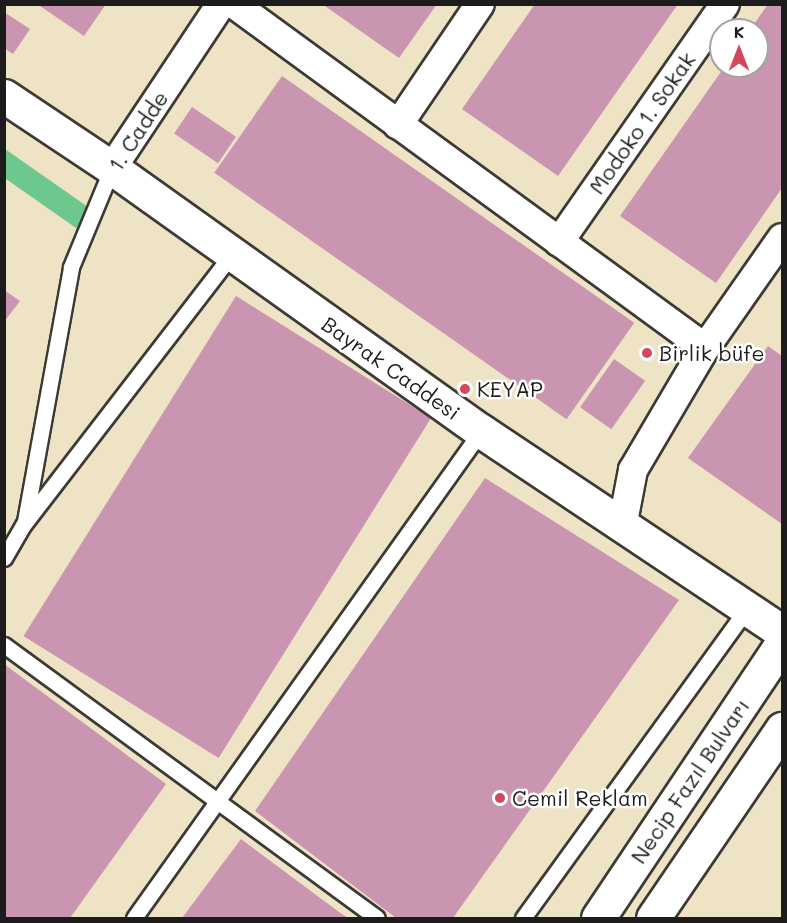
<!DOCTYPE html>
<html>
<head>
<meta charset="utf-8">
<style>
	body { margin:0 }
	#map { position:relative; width:787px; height:923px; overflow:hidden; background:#eee3c5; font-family:Mali,sans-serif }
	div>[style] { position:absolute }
	.green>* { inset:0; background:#6dc88f; transform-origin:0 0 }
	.building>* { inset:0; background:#ca95b1; transform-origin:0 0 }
	.roads { filter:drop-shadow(2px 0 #3c3a35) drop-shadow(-2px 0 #3c3a35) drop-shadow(0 2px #3c3a35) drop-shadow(0 -2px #3c3a35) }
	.service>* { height:15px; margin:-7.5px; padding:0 7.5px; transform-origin:7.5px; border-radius:7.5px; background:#fff }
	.minor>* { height:28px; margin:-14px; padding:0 14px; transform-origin:14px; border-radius:14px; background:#fff }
	.primary>* { height:33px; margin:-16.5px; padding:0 16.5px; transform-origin:16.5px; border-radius:16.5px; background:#fff }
	.dots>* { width:16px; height:16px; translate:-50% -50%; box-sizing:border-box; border:3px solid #fff; border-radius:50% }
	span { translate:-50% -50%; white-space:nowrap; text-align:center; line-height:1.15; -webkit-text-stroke:5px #fff; paint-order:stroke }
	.street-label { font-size:21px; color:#1c1c1c }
	.poi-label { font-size:21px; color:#1c1c1c }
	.left { translate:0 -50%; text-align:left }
	.frame { position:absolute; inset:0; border:6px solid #1c1c1c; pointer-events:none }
	.north { position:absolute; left:709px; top:18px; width:60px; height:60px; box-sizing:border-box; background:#fff; border:2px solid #a4a4a4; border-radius:50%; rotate:0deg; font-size:16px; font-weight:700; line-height:24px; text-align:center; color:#1c1c1c }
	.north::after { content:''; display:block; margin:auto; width:21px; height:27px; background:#d1495b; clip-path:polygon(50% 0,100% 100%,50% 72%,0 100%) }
</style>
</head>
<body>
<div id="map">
	<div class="green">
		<i style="left:5px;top:149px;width:107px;height:24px;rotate:35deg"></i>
	</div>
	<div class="building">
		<i style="clip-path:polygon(37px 4px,106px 4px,84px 36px)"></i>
		<i style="clip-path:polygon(322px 4px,437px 4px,399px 58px)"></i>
		<i style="clip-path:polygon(535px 4px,678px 4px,558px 176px,462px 109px)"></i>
		<i style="clip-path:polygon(768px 4px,782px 4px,782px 188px,716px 283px,620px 216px,725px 66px,757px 66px,757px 30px,750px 30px)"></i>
		<i style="clip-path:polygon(4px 12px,30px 29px,13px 54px,4px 48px)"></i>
		<i style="left:282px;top:76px;width:430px;height:118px;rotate:35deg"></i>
		<i style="left:192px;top:107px;width:53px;height:32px;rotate:34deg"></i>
		<i style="clip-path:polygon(4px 290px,20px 301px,4px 322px)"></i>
		<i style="left:236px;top:296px;width:230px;height:401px;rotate:32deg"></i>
		<i style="clip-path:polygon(768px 346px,782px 356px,782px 524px,688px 458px)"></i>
		<i style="left:614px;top:359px;width:38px;height:59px;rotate:35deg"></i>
		<i style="clip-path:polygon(485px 478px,679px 600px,453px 918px,396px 918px,255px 811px)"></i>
		<i style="clip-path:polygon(4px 664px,166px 784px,70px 918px,4px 918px)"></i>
		<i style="clip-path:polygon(241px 839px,339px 912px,348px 918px,182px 918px)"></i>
	</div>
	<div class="roads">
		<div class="service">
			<i style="left:25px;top:521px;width:258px;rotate:-79.7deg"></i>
			<i style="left:71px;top:267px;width:107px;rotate:-67.5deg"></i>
			<i style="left:4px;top:558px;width:39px;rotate:-60deg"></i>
			<i style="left:24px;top:524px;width:339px;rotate:-52.4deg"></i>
			<i style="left:4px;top:645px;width:462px;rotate:36.2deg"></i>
			<i style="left:134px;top:918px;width:598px;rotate:-54.53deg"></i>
			<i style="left:523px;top:918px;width:384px;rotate:-54.1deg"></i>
		</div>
		<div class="minor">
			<i style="left:234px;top:4px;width:583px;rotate:36.14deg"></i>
			<i style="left:398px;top:125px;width:146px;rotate:-55.9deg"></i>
			<i style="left:112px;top:168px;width:197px;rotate:-56.4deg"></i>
			<i style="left:559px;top:242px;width:290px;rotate:-55.1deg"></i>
			<i style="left:623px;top:522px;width:53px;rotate:-79.1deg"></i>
			<i style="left:633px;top:470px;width:142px;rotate:-59.5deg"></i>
			<i style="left:705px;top:348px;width:134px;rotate:-55deg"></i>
		</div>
		<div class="primary">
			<i style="left:4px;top:96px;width:130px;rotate:33.7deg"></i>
			<i style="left:112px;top:168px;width:453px;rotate:35.5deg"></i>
			<i style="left:481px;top:431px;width:362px;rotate:33.7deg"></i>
			<i style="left:598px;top:918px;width:331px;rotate:-56.2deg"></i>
			<i style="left:653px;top:918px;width:229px;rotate:-55.7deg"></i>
		</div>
	</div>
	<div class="dots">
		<i style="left:647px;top:353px;background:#d1495b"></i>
		<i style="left:465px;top:389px;background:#d1495b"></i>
		<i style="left:500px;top:798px;background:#d1495b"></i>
	</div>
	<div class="street-label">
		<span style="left:642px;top:123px;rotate:-55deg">Modoko 1. Sokak</span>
		<span style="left:138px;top:131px;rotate:-57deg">1. Cadde</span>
		<span style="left:391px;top:368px;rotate:35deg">Bayrak Caddesi</span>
		<span style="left:690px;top:781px;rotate:-56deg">Necip Fazıl Bulvarı</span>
	</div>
	<div class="poi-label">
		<span class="left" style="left:659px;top:353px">Birlik büfe</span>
		<span class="left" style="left:477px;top:389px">KEYAP</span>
		<span class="left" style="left:512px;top:798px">Cemil Reklam</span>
	</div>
	<div class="frame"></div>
	<div class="north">K</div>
</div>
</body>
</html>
